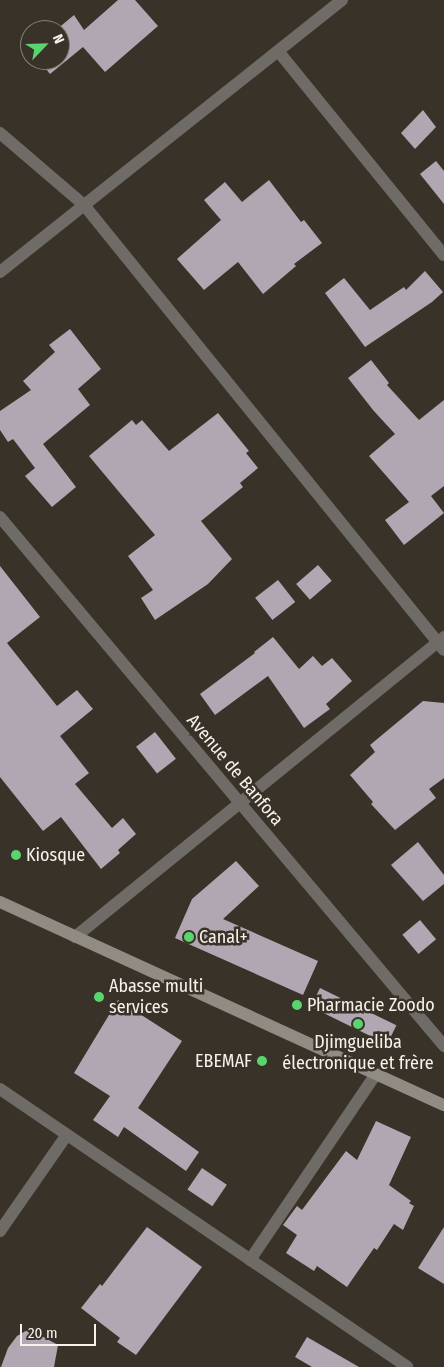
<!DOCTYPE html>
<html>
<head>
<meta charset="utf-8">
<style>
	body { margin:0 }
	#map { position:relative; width:444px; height:1367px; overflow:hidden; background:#393228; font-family:"Fira Sans Condensed",sans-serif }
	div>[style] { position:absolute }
	.building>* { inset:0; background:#b0a7b2; transform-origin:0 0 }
	.minor>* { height:12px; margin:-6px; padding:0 6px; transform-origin:6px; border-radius:6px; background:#6f6c67 }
	.secondary>* { height:12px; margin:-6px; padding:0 6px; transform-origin:6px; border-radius:6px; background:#908b83 }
	.dots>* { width:14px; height:14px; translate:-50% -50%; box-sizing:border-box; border:2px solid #393228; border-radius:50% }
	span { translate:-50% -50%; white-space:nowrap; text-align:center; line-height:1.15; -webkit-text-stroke:5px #393228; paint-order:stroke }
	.street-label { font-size:18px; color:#f6f2ec }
	.poi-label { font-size:18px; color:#f6f2ec }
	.left { translate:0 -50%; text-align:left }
	.right { translate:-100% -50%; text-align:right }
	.north { position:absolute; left:20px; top:20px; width:50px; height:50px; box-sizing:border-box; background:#393228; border:1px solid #857f76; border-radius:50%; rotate:66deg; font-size:14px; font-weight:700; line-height:20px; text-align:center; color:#f6f2ec }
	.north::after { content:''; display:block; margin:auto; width:18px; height:22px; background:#5ad56e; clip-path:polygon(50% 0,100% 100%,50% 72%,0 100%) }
	.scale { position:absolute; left:20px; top:1324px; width:76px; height:22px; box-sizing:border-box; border:2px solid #f6f2ec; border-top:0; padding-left:6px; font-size:15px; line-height:18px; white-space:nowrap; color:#f6f2ec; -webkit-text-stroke:4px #393228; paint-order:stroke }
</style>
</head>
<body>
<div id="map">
	<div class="building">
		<i style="clip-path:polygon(118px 0,135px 0,158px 26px,105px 72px,83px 47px,50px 74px,39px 60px,60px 60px,60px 30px,56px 30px,74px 15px,84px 30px)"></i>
		<i style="clip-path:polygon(423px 110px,436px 127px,415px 149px,401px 133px)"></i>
		<i style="clip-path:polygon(436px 161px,444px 171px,444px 204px,420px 174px)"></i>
		<i style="clip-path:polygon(269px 180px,301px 222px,304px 220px,322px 243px,294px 264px,296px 266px,263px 294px,238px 262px,204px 290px,177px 259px,221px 220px,204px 200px,225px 182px,242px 202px)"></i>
		<i style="clip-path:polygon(425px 271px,443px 292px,432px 302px,365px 347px,325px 293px,344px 278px,370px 310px,404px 287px,406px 290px)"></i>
		<i style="clip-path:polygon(70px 329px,101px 369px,78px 389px,90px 405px,43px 444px,76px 487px,52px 507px,25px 476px,35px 468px,13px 439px,8px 442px,0 430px,0 411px,31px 390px,23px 381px,55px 352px,49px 345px)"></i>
		<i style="clip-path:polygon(371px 360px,389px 383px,387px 385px,419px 420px,444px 400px,444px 486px,431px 496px,444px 513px,404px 545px,385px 520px,409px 502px,369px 456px,395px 434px,373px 410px,348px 378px)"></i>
		<i style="clip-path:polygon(218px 413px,249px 451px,246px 453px,258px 468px,240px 483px,243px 487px,201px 521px,232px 559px,208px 584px,155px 620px,141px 598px,153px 590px,128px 556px,155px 535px,89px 456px,132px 420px,136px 425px,142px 420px,169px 451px)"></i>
		<i style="left:318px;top:565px;width:21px;height:29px;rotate:49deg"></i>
		<i style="clip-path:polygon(0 566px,40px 617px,7px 643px,57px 706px,77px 690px,93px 709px,60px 736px,89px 773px,75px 784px,112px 828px,123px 818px,136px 834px,118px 850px,120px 853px,101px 869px,61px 817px,43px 831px,0 777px)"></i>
		<i style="left:278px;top:580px;width:28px;height:29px;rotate:52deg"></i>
		<i style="clip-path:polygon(273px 637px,299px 669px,313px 656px,322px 666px,332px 658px,352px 681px,326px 704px,330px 709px,304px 728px,268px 676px,215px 715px,200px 694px,255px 653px,254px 652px)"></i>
		<i style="clip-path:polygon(423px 701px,444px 703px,444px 778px,429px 789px,436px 798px,395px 830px,371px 804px,373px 802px,350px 775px,375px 752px,370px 745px)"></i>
		<i style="left:155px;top:732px;width:34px;height:24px;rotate:52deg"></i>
		<i style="clip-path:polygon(418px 842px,444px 875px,444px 884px,423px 901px,391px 865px)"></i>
		<i style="clip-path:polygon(236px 861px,259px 886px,223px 919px,318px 961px,303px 995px,175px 938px,192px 899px)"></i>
		<i style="left:420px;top:920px;width:25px;height:23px;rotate:50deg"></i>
		<i style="left:320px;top:988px;width:85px;height:21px;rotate:26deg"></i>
		<i style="clip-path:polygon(118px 1000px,182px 1041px,138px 1108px,199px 1152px,186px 1171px,124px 1127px,118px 1137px,93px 1120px,110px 1096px,74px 1073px)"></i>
		<i style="clip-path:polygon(376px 1121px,411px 1137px,389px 1185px,411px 1201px,409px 1203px,414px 1206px,403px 1230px,394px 1224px,377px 1250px,374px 1248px,347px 1287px,317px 1266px,314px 1271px,286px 1253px,297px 1235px,283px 1225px,297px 1206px,302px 1210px,346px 1151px,357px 1160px)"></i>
		<i style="left:202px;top:1168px;width:30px;height:26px;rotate:34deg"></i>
		<i style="clip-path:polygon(147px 1227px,202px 1267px,136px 1355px,117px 1342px,120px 1338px,81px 1308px,100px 1284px,102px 1286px)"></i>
		<i style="clip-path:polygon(444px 1227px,444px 1284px,418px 1268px)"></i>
		<i style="clip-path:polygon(29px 1329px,58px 1345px,54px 1367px,1px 1367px,8px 1348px,17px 1336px)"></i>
		<i style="clip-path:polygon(307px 1337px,359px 1367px,312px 1367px,295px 1357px)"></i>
	</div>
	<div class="minor">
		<i style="left:278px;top:51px;width:263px;rotate:50.9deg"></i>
		<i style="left:0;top:133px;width:111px;rotate:40.6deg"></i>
		<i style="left:84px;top:205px;width:572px;rotate:51.03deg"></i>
		<i style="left:0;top:272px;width:437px;rotate:-38.5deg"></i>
		<i style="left:0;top:517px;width:691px;rotate:49.99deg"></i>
		<i style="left:75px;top:937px;width:476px;rotate:-39.1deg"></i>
		<i style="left:0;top:1089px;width:493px;rotate:34.3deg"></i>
		<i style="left:0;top:1231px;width:116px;rotate:-55.2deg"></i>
		<i style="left:250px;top:1260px;width:225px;rotate:-55.9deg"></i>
	</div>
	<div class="secondary">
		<i style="left:0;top:902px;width:488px;rotate:24.6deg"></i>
	</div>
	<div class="dots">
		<i style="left:16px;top:855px;background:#5ad56e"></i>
		<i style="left:189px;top:937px;background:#5ad56e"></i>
		<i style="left:99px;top:997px;background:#5ad56e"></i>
		<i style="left:297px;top:1005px;background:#5ad56e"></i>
		<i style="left:358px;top:1024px;background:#5ad56e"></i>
		<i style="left:262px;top:1061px;background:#5ad56e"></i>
	</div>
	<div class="street-label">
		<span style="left:235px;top:770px;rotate:50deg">Avenue de Banfora</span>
	</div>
	<div class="poi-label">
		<span class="left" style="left:26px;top:855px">Kiosque</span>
		<span class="left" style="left:199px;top:937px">Canal+</span>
		<span class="left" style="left:109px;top:997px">Abasse multi<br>services</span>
		<span class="left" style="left:307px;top:1005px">Pharmacie Zoodo</span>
		<span style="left:358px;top:1053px">Djimgueliba<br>électronique et frère</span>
		<span class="right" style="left:252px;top:1061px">EBEMAF</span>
	</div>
	<div class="north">N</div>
	<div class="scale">20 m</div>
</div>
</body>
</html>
